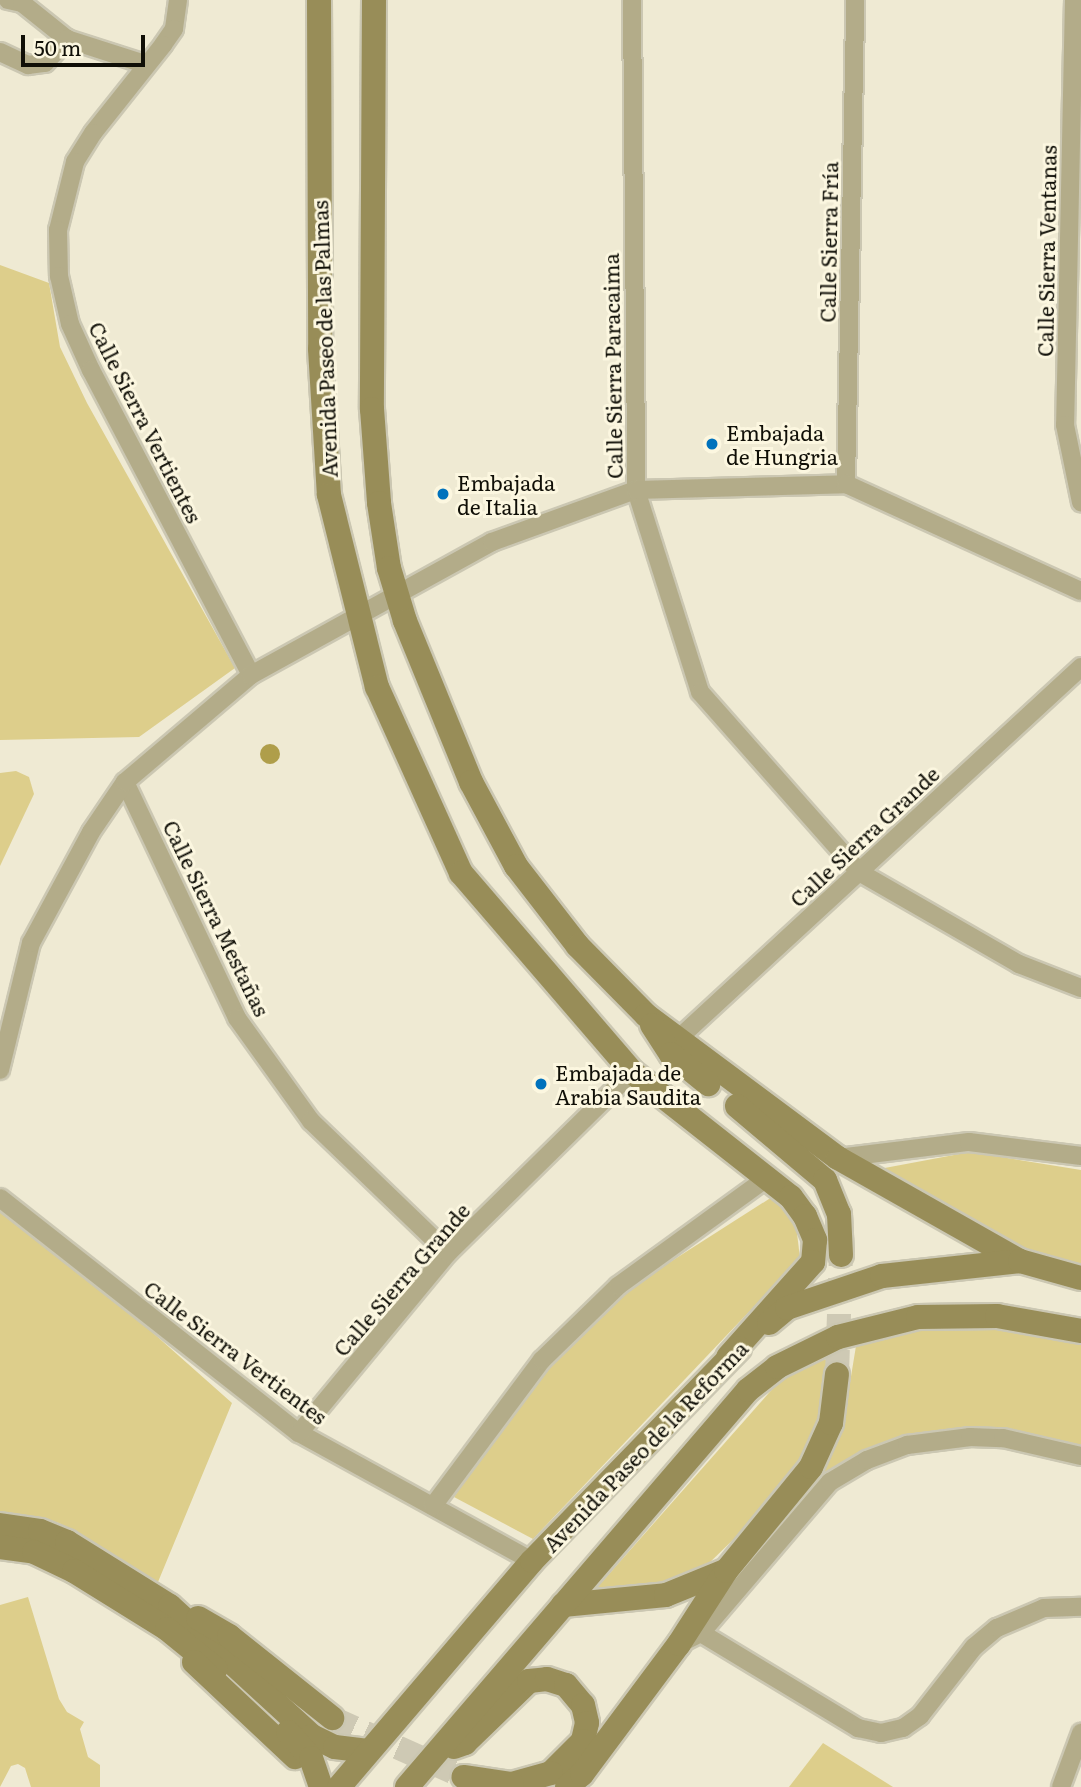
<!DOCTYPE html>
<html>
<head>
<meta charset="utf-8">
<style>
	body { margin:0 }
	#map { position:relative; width:1081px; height:1787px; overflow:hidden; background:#efead3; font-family:Literata,serif }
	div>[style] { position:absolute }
	.green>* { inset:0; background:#ddce8b }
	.water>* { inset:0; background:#af9e4a }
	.round { border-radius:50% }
	.secondary-tunnel>* { height:24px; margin-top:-12px; transform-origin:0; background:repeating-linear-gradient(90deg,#cec9b4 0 24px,transparent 0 36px) }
	.roads { filter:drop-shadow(2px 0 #cbc7b2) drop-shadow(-2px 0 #cbc7b2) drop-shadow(0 2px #cbc7b2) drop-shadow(0 -2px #cbc7b2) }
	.street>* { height:18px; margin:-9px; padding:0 9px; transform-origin:9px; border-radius:9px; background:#b3ac89 }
	.secondary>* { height:24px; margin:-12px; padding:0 12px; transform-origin:12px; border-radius:12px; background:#988d58 }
	.dots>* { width:19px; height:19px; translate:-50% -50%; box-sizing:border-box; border:4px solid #fcf7e0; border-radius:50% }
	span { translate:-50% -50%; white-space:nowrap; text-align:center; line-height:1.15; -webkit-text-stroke:6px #fcf7e0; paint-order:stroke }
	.street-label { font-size:21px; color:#100f07 }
	.poi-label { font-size:21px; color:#100f07 }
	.left { translate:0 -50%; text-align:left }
	.scale { position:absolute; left:21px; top:35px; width:124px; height:32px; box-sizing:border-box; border:4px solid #100f07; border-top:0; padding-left:9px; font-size:21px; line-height:24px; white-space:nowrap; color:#100f07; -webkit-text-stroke:5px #fcf7e0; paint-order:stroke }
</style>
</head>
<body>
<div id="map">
	<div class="green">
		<i style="clip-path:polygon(0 265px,49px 283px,60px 347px,87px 403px,235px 668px,139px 737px,0 740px)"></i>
		<i style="clip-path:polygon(16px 771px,29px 777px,34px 794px,0 866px,0 773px)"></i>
		<i style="clip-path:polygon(970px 1152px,1081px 1170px,1081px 1269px,1026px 1253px,874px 1170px)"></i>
		<i style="clip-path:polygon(772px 1197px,795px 1217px,800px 1258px,533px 1539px,454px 1497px,523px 1394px,620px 1294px)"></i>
		<i style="clip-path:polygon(0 1212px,143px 1324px,232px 1403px,158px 1582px,59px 1523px,0 1511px)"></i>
		<i style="clip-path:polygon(970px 1321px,1081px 1340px,1081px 1450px,1004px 1432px,845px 1465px,813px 1486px,844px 1419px,856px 1346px,866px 1336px)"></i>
		<i style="clip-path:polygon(831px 1358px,822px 1423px,783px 1491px,702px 1570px,663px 1583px,594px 1591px,790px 1369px)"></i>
		<i style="clip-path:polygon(28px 1597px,59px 1699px,67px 1712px,84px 1722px,80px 1729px,88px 1757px,100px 1765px,100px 1787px,31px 1787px,25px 1768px,18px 1764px,11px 1766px,0 1787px,0 1605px)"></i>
		<i style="clip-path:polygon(823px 1743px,893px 1787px,789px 1787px)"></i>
	</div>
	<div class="water">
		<i class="round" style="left:260px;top:744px;width:20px;height:20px"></i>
	</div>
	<div class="secondary-tunnel">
		<i style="left:837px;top:1374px;width:119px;rotate:-88.1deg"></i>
		<i style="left:332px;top:1718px;width:145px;rotate:24.1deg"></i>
	</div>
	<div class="roads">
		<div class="street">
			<i style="left:8px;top:0;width:14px;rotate:12deg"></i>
			<i style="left:22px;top:3px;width:58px;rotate:38.7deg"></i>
			<i style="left:67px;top:39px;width:82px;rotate:17.8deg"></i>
			<i style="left:178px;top:0;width:29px;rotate:98deg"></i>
			<i style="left:174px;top:29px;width:19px;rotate:125deg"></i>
			<i style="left:163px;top:45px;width:112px;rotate:128.5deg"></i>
			<i style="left:93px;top:133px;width:34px;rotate:122deg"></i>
			<i style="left:75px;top:162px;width:70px;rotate:104deg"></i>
			<i style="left:58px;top:230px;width:46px;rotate:88.8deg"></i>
			<i style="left:59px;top:276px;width:49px;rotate:77.1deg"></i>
			<i style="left:70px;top:324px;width:51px;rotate:65.5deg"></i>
			<i style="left:91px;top:370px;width:344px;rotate:62.3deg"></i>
			<i style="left:632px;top:0;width:490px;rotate:89.5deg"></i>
			<i style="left:636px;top:490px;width:212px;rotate:72.4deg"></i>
			<i style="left:700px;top:692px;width:240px;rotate:48.5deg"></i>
			<i style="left:859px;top:872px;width:185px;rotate:29.9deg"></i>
			<i style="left:1019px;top:964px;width:66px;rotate:21.2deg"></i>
			<i style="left:1074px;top:0;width:425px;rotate:91.2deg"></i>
			<i style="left:1065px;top:425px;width:79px;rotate:78.3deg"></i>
			<i style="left:0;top:52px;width:31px;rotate:25deg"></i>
			<i style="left:28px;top:65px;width:17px;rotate:-7deg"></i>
			<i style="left:45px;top:63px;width:33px;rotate:-47deg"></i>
			<i style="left:846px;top:484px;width:484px;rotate:-88.9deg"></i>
			<i style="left:125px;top:782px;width:261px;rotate:64.6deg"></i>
			<i style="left:237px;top:1018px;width:127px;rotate:54.3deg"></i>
			<i style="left:311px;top:1121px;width:190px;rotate:43.9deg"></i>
			<i style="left:679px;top:1038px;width:547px;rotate:-42.7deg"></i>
			<i style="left:0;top:1070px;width:131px;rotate:-76.3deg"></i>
			<i style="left:31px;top:943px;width:126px;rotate:-61.6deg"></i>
			<i style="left:91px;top:832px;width:60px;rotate:-55.8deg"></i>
			<i style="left:125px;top:782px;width:165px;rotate:-40.3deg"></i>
			<i style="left:251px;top:675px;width:275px;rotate:-28.9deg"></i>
			<i style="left:492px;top:542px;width:153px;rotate:-19.9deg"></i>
			<i style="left:636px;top:490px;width:210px;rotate:-1.6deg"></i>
			<i style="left:846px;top:484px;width:258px;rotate:24.5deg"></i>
			<i style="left:838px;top:1158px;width:132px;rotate:-7deg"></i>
			<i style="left:969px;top:1142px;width:113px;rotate:7.1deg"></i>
			<i style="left:0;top:1198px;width:380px;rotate:38.2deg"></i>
			<i style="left:299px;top:1433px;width:266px;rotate:28.8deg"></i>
			<i style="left:299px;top:1433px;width:234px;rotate:-50.4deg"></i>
			<i style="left:448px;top:1253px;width:258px;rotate:-44.5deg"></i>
			<i style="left:433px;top:1506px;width:182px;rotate:-53.3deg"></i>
			<i style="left:542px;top:1360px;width:106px;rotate:-44.2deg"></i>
			<i style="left:618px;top:1286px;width:180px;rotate:-36deg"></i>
			<i style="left:701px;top:1633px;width:184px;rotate:31.2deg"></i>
			<i style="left:858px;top:1728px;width:24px;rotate:12deg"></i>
			<i style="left:881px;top:1733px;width:23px;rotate:-13deg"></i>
			<i style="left:903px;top:1728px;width:21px;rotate:-35deg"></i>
			<i style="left:920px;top:1716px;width:88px;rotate:-52deg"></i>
			<i style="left:974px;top:1647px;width:30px;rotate:-40deg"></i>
			<i style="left:997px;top:1628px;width:51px;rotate:-23.1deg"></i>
			<i style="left:1044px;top:1608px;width:37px;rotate:-2deg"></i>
			<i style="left:679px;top:1644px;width:25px;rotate:-27deg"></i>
			<i style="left:701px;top:1633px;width:199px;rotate:-49.5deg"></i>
			<i style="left:830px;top:1482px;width:43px;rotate:-30.7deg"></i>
			<i style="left:867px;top:1460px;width:43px;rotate:-20.6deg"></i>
			<i style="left:907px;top:1445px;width:64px;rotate:-7.2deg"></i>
			<i style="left:970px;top:1437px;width:33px;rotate:2deg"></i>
			<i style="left:1003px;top:1438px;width:80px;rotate:13deg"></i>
			<i style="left:1061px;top:1787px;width:58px;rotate:-69.7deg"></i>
		</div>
		<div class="secondary">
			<i style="left:319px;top:0;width:349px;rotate:89.8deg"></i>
			<i style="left:320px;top:349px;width:146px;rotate:86.5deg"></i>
			<i style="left:329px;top:495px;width:198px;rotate:76deg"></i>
			<i style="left:377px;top:687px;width:204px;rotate:65.7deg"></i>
			<i style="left:461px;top:873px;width:262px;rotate:49.3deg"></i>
			<i style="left:632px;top:1072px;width:202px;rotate:38.2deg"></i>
			<i style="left:791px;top:1197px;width:24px;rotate:54deg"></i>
			<i style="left:805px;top:1216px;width:26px;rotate:67deg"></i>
			<i style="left:815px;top:1240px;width:22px;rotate:95deg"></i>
			<i style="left:813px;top:1262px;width:127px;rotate:131.8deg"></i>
			<i style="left:374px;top:0;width:409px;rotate:90.3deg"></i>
			<i style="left:372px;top:409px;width:94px;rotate:85.7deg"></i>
			<i style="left:379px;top:503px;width:66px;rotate:81.3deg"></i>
			<i style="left:389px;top:568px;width:55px;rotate:73.2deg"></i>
			<i style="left:405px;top:621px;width:174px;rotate:67.7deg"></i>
			<i style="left:471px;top:782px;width:95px;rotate:61.8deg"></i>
			<i style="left:516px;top:866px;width:101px;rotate:52.2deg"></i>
			<i style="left:578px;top:946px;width:97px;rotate:45.4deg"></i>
			<i style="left:646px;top:1015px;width:239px;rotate:36.7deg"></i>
			<i style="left:838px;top:1158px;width:209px;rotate:29.5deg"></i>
			<i style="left:652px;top:1025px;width:35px;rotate:57deg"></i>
			<i style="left:671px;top:1054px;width:48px;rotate:39deg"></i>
			<i style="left:737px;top:1106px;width:115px;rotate:40.1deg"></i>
			<i style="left:825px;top:1180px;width:37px;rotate:68deg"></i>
			<i style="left:839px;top:1214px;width:41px;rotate:87.2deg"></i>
			<i style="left:769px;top:1323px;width:23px;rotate:-40deg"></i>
			<i style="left:787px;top:1308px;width:100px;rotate:-18.6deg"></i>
			<i style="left:882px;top:1276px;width:139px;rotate:-6.2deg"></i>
			<i style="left:1020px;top:1261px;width:63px;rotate:15.6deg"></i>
			<i style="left:0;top:1525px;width:40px;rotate:8.5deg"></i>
			<i style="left:40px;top:1531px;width:29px;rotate:22deg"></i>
			<i style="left:67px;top:1542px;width:121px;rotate:31.9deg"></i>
			<i style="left:170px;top:1606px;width:193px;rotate:42.5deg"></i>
			<i style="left:312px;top:1736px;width:25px;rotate:26deg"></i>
			<i style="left:335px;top:1747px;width:33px;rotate:7deg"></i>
			<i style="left:0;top:1547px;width:34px;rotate:8deg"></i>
			<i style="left:34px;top:1552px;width:44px;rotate:25.4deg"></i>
			<i style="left:74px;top:1571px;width:110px;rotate:31.9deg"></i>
			<i style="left:167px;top:1629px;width:63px;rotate:39.2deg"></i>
			<i style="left:563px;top:1605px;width:103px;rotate:-5.5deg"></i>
			<i style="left:666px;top:1595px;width:64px;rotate:-22.1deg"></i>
			<i style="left:198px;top:1618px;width:36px;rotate:30deg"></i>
			<i style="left:229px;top:1636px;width:132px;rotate:38.5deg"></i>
			<i style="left:194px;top:1662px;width:139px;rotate:43.2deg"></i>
			<i style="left:288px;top:1732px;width:35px;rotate:49deg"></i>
			<i style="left:311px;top:1758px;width:31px;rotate:71deg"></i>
			<i style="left:454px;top:1747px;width:12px;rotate:-20deg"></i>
			<i style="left:465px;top:1743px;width:89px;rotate:-44.1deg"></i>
			<i style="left:529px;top:1681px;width:18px;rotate:-6deg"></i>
			<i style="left:547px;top:1679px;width:20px;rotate:18deg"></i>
			<i style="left:566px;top:1685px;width:26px;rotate:50deg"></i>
			<i style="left:583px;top:1705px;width:18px;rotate:77deg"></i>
			<i style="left:587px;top:1723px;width:18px;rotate:103deg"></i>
			<i style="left:583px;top:1741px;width:45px;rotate:135deg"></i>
			<i style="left:551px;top:1773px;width:41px;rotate:164.2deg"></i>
			<i style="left:512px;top:1784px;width:49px;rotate:-171.7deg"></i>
			<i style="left:339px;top:1787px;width:297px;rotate:-49.5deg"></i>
			<i style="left:532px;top:1561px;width:297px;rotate:-45.8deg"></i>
			<i style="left:407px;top:1787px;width:523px;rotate:-49.34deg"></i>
			<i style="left:748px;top:1390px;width:37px;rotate:-38deg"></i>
			<i style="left:777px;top:1367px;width:68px;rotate:-26.2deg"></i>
			<i style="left:838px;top:1337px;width:82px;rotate:-14deg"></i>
			<i style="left:918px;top:1317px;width:79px;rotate:-0.7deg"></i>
			<i style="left:997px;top:1316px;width:85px;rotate:10.1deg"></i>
			<i style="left:567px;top:1787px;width:20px;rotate:-41deg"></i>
			<i style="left:582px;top:1774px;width:162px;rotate:-53.3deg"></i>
			<i style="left:679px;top:1644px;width:87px;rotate:-57.2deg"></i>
			<i style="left:726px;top:1571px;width:134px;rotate:-50.7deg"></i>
			<i style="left:811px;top:1467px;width:48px;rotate:-65.6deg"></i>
			<i style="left:831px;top:1423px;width:49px;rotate:-83deg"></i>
		</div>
	</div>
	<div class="dots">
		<i style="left:712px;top:444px;background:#0072bc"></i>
		<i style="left:443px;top:494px;background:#0072bc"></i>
		<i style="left:541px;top:1084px;background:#0072bc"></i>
	</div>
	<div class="street-label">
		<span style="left:828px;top:242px;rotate:-89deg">Calle Sierra Fría</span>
		<span style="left:1046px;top:251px;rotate:-89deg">Calle Sierra Ventanas</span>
		<span style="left:324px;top:339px;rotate:-92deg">Avenida Paseo de las Palmas</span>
		<span style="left:612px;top:366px;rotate:-91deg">Calle Sierra Paracaima</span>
		<span style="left:146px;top:422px;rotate:63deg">Calle Sierra Vertientes</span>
		<span style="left:864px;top:836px;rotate:-43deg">Calle Sierra Grande</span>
		<span style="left:217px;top:918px;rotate:64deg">Calle Sierra Mestañas</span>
		<span style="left:401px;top:1279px;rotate:-49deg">Calle Sierra Grande</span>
		<span style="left:236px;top:1352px;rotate:37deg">Calle Sierra Vertientes</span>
		<span style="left:645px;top:1446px;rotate:-46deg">Avenida Paseo de la Reforma</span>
	</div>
	<div class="poi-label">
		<span class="left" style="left:726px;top:444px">Embajada<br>de Hungria</span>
		<span class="left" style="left:457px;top:494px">Embajada<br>de Italia</span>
		<span class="left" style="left:555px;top:1084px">Embajada de<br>Arabia Saudita</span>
	</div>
	<div class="scale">50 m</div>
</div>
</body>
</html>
